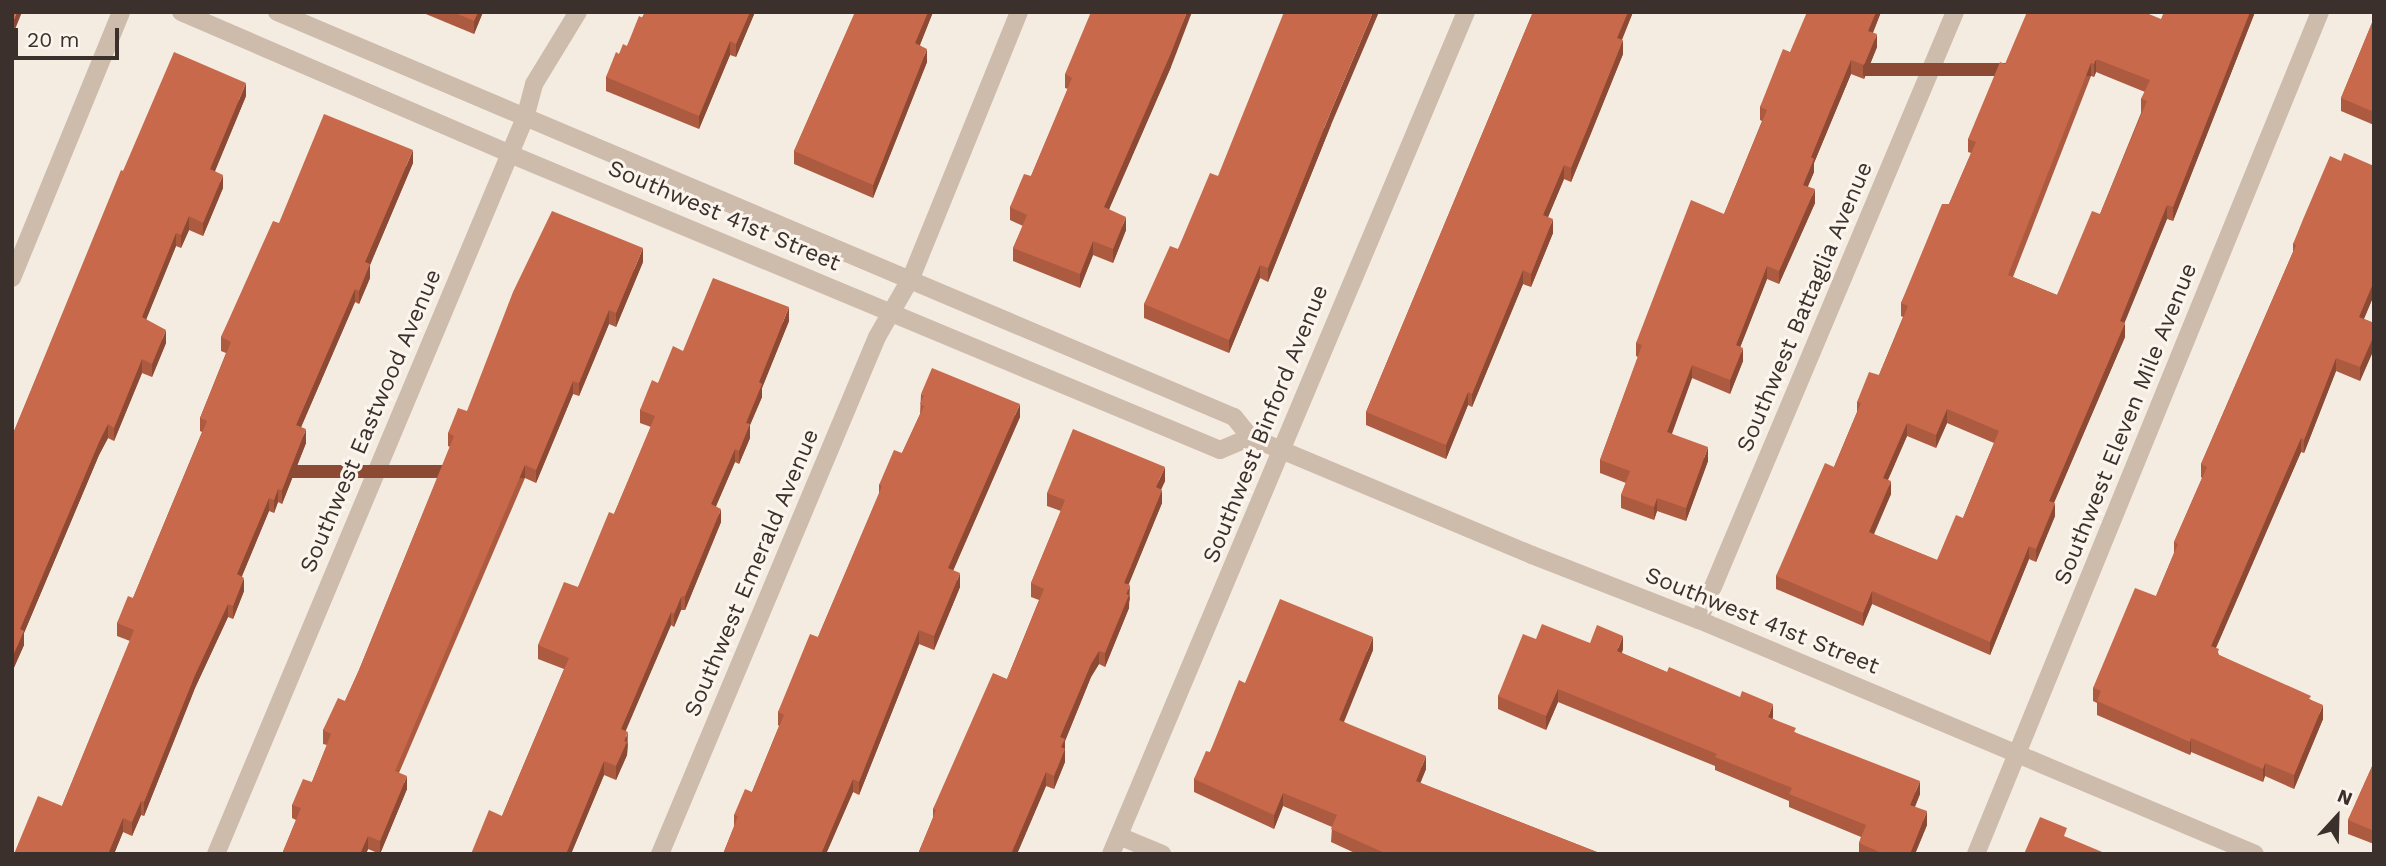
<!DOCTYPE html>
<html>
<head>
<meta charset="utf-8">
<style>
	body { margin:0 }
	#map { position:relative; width:2386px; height:866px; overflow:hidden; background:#f4ebe1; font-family:"Work Sans",sans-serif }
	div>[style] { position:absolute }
	.minor>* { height:18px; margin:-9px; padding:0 9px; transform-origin:9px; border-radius:9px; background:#cdbbac }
	.wall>* { inset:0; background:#ac5a40 }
	.shaded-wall>* { inset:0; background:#8c4a34; transform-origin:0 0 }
	.building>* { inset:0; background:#c8694b }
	span { translate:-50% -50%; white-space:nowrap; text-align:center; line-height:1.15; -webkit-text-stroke:6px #fbf5ee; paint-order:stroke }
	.street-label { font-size:23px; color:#3b302b }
	.frame { position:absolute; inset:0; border:14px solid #3b302b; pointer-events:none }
	.north { position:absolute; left:2302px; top:782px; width:70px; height:70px; -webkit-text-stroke:5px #fbf5ee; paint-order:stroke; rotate:22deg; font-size:19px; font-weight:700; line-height:28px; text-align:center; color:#3b302b }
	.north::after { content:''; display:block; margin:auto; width:24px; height:32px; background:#3b302b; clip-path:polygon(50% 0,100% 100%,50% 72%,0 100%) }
	.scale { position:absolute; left:14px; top:28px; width:105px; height:32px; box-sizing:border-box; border:4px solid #3b302b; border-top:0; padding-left:9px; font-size:21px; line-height:24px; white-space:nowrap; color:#3b302b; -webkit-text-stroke:5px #fbf5ee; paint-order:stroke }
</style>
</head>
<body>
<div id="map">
	<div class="minor">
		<i style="left:181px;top:12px;width:358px;rotate:23.3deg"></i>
		<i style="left:510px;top:154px;width:769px;rotate:22.63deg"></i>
		<i style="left:1220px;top:450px;width:33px;rotate:-23deg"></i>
		<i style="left:277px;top:12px;width:1039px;rotate:22.94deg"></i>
		<i style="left:1234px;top:417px;width:26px;rotate:51deg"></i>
		<i style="left:1250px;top:437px;width:306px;rotate:22.7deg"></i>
		<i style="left:1532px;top:555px;width:179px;rotate:21.3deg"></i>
		<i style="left:1699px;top:620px;width:603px;rotate:22.82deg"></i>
		<i style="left:12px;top:278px;width:287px;rotate:-67.7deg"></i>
		<i style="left:1699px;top:620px;width:660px;rotate:-67.17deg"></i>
		<i style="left:1119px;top:836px;width:47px;rotate:22.7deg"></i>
		<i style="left:216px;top:854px;width:798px;rotate:-67.23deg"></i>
		<i style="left:525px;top:118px;width:35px;rotate:-75deg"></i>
		<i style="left:534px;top:84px;width:84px;rotate:-58.6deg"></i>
		<i style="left:660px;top:854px;width:561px;rotate:-67.23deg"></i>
		<i style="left:877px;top:337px;width:68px;rotate:-60deg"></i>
		<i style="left:911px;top:278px;width:287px;rotate:-67.9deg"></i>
		<i style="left:1111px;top:854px;width:914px;rotate:-67.14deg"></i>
		<i style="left:1976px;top:854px;width:910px;rotate:-67.78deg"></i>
	</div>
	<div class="wall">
		<i style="clip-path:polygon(421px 12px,483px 12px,474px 34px)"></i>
		<i style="clip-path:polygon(645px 12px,755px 12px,736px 57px,730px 55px,699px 129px,606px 91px,606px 77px,619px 54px,627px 46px)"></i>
		<i style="clip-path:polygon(853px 12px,933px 12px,920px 45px,927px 62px,873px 198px,794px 164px,794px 151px,855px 13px)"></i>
		<i style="clip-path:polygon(1533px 12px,1633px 12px,1622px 40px,1623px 54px,1590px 136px,1571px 182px,1564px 179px,1548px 217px,1553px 233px,1531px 287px,1523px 284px,1472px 407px,1468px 405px,1446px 459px,1366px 425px,1366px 412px)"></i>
		<i style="clip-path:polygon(1881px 12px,1873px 33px,1877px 47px,1864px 79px,1851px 74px,1814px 163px,1814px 172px,1808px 186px,1815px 203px,1779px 284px,1767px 279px,1740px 347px,1743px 361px,1730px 394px,1692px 378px,1672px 434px,1708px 461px,1686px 521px,1657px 511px,1654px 520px,1621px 508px,1621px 495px,1626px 483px,1600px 473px,1600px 460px,1638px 357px,1636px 356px,1636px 343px,1724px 214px,1762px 121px,1760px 120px,1760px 107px,1790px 52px)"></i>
		<i style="clip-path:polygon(evenodd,2255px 12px,2173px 221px,2167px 219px,2124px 323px,2125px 337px,2054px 503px,2055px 516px,2036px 562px,2029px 559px,1990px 655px,1872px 604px,1863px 626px,1776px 589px,1776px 576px,1834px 467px,1857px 412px,1857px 402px,1879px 375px,1903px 317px,1901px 316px,1901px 303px,1949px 204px,1971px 153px,1968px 152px,1968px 139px,2161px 19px,2255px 12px,2096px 72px,2145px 92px,2141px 99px,2141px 113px,2100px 214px,2057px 295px,2013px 277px,2091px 76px,2094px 77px,2096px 72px,2255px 12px,1947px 423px,1994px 443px,1963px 518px,1937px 560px,1873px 534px,1891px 494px,1888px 480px,1907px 436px,1936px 448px,1947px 423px)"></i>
		<i style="clip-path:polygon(2374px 18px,2374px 125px,2341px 111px,2341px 98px)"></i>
		<i style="clip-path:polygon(1171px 67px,1109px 209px,1126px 230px,1113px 263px,1093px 255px,1080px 288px,1013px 261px,1013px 248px,1023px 226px,1010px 220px,1010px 207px,1031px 176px,1068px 89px,1065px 88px,1065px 74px)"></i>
		<i style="clip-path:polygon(246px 96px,215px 171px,223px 188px,203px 236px,189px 230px,181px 248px,176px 246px,146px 319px,166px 343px,152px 377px,142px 373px,114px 441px,108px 438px,99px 455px,24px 633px,24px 645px,12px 672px,12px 436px,123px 171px)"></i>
		<i style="clip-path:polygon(1331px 125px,1268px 282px,1260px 278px,1229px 353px,1144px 318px,1144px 304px,1178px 249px,1218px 176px)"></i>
		<i style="clip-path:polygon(2341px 161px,2374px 166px,2374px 295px,2364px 319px,2374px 323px,2374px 349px,2360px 381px,2336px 371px,2304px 453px,2301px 452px,2216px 648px,2219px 655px,2311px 700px,2323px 719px,2294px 789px,2265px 776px,2263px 782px,2191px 752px,2190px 755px,2097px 715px,2097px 703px,2093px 701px,2093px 688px,2156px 596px,2174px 553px,2174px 542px,2202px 478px,2201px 477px,2201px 464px,2293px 252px,2293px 244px)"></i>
		<i style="clip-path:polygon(413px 163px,370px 265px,370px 278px,359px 304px,355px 302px,301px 427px,306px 443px,282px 504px,278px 502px,274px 513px,269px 511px,242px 576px,244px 591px,233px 619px,228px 617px,195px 688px,144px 816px,141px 815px,132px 836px,123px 832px,114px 854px,14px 854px,62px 806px,130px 641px,117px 636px,117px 623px,133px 598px,202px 432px,200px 431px,200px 418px,226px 353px,221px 351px,221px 337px,279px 223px)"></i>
		<i style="clip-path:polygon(643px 262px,616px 327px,609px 324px,579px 396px,573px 394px,536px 483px,525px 478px,399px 773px,407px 789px,380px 854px,368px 849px,366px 854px,282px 854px,296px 820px,292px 818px,292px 805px,312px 782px,327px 745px,323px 744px,323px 730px,345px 701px,359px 670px,450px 447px,448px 446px,448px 433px,467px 411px)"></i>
		<i style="clip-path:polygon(789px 321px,762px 388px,762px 397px,750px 425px,750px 438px,739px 464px,735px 462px,716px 506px,721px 522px,685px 610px,681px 610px,674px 627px,671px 625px,625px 731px,628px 745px,627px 755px,616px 780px,604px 775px,571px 854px,471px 854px,502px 816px,564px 669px,538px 659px,538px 645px,578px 587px,614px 514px,651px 427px,640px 423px,640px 410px,658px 383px,683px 351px)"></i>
		<i style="clip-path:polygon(921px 394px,1020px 417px,953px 571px,960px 587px,934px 650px,919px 644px,859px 795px,853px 792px,826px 854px,723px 854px,734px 827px,734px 815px,752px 792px,779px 726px,778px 725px,778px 712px,818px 637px,879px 494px,879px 485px,902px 453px,920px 414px)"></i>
		<i style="clip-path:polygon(1165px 481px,1161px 489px,1162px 503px,1128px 585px,1130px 599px,1129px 602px,1129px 608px,1105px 667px,1099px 664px,1091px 677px,1065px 741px,1065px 762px,1054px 789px,1046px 786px,1017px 854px,918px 854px,933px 818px,933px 809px,1007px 679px,1039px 600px,1031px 597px,1031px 583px,1061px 511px,1047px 506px,1047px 493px)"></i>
		<i style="clip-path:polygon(1536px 639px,1590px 643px,1623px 649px,1622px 653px,1773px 717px,1772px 718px,1796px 733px,1920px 794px,1915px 807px,1927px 825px,1915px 854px,1859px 854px,1859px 843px,1861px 837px,1789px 807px,1789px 801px,1715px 770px,1715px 766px,1558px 702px,1546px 730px,1498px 709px,1498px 696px)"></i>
		<i style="clip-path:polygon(1373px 650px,1344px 722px,1426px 769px,1420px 783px,1602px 854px,1357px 854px,1331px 842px,1332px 827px,1283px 806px,1274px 829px,1194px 792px,1194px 779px,1210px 752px,1245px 683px)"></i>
		<i style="clip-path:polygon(2374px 762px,2374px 844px,2348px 834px,2348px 820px)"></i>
	</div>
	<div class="shaded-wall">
		<i style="clip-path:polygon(17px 12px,22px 12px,12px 37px,12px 24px)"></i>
		<i style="clip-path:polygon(478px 12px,483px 12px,474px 34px,474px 21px)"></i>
		<i style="clip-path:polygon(750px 12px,755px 12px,736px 57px,736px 44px)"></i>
		<i style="clip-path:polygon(928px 12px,933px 12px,915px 57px,915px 43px)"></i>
		<i style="clip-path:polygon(1187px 12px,1192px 12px,1171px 67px,1104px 221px,1104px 207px)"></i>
		<i style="clip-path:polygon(1373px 12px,1379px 12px,1331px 125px,1268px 282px,1268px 268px,1331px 111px)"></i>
		<i style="clip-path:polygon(1628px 12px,1633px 12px,1617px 51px,1617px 38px)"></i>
		<i style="clip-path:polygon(1876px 12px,1881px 12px,1868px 44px,1868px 31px)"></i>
		<i style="clip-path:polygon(2250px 12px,2255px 12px,2173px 221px,2173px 207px)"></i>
		<i style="clip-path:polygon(1877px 34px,1877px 47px,1864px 79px,1864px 65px)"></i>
		<i style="clip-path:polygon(1623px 40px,1623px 54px,1571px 182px,1571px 168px)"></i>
		<i style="clip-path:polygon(730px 41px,730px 55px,699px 129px,699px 116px)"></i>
		<i style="clip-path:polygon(927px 49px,927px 62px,873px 198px,873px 185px)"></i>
		<i style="clip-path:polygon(2096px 59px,2096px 72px,2094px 77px,2094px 64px)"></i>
		<i style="clip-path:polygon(1851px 60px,1851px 74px,1814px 163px,1814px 172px,1803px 198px,1803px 185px,1811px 157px)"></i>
		<i style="left:2091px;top:63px;width:13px;height:228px;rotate:90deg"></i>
		<i style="clip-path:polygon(246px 83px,246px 96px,210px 183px,210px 169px)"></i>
		<i style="clip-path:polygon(413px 150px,413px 163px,370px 265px,370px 278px,359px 304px,359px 291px,365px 262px)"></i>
		<i style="clip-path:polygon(1564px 165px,1564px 179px,1543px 229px,1543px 215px)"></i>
		<i style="clip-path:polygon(223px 175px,223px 188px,203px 236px,203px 223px)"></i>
		<i style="clip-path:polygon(1815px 189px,1815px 203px,1779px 284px,1779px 271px)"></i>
		<i style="clip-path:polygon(2167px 205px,2167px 219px,2120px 334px,2120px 321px)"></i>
		<i style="clip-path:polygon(189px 216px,189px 230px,181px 248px,181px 235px)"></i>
		<i style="clip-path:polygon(1126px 217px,1126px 230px,1113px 263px,1113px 249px)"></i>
		<i style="clip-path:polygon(1553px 219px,1553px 233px,1531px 287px,1531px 274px)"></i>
		<i style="clip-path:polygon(176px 233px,176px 246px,142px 330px,142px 317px)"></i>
		<i style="clip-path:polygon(1093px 241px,1093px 255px,1080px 288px,1080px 274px)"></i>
		<i style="clip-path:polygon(643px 248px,643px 262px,616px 327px,616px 313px)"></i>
		<i style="clip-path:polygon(1260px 265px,1260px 278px,1229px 353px,1229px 340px)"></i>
		<i style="clip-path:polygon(1767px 266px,1767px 279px,1736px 358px,1736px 345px)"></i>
		<i style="clip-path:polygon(1523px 270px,1523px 284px,1472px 407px,1472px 394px)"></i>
		<i style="clip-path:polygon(2374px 281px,2374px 295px,2359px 330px,2359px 317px)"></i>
		<i style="clip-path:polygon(355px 289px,355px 302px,296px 439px,296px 425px)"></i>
		<i style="clip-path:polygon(789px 307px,789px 321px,762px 388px,762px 397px,750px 425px,750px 438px,739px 464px,739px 451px,746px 423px,759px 382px)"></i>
		<i style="clip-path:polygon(609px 310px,609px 324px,579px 396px,579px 383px)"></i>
		<i style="clip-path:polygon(2125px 323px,2125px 337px,2049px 514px,2049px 501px)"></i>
		<i style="clip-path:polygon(166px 330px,166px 343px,152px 377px,152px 364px)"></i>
		<i style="clip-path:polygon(2374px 335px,2374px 349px,2360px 381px,2360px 367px)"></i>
		<i style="clip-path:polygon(1743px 348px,1743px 361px,1730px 394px,1730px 380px)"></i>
		<i style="clip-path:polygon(2336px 358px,2336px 371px,2304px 453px,2304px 440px)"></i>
		<i style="clip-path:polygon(142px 359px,142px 373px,114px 441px,114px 428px)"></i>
		<i style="clip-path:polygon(1692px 365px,1692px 378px,1667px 446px,1667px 432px)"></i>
		<i style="clip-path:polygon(573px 381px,573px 394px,536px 483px,536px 470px)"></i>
		<i style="clip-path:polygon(1468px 392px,1468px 405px,1446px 459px,1446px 445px)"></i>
		<i style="clip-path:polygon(1020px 404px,1020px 417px,948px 582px,948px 568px)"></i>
		<i style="clip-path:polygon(1947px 409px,1947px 423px,1936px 448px,1936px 435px)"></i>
		<i style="clip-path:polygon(1907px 423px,1907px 436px,1883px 491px,1883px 478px)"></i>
		<i style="clip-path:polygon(108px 424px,108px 438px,99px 455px,24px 633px,24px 645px,12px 672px,12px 658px,20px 629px,99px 442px)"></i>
		<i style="clip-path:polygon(306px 429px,306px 443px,282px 504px,282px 490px)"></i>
		<i style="clip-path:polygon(2301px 438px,2301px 452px,2211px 659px,2211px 646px)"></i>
		<i style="clip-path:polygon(1708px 447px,1708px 461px,1686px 521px,1686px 508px)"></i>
		<i style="clip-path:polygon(735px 449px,735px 462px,711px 518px,711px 504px)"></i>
		<i style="left:525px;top:465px;width:13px;height:332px;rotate:90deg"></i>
		<i style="clip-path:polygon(1165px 467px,1165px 481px,1156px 501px,1156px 487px)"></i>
		<i style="clip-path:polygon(1891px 481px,1891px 494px,1869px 546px,1869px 532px)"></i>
		<i style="clip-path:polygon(278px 489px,278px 502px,274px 513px,274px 500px)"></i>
		<i style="clip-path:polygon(1162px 490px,1162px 503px,1124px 596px,1124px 583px)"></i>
		<i style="clip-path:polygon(269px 498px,269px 511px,237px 588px,237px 574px)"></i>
		<i style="clip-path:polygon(1657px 498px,1657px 511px,1654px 520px,1654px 507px)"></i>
		<i style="clip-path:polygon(2055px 503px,2055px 516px,2036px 562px,2036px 549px)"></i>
		<i style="clip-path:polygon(721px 509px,721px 522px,685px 610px,685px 596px)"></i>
		<i style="clip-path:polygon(2029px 546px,2029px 559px,1990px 655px,1990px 642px)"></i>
		<i style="clip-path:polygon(960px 573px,960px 587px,934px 650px,934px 636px)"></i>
		<i style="clip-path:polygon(244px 578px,244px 591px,233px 619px,233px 606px)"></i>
		<i style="clip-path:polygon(1130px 585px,1129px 608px,1105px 667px,1105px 653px)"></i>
		<i style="clip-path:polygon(1872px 591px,1872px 604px,1863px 626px,1863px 613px)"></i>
		<i style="clip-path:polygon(681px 597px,681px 610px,674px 627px,674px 614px)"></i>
		<i style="clip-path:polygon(228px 604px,228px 617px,195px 688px,144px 816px,144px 802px,195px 675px)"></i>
		<i style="clip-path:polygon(671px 612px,671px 625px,621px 742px,621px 729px)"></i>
		<i style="clip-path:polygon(919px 630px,919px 644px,859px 795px,859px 782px)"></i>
		<i style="clip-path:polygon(1623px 636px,1623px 649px,1617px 664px,1617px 651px)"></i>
		<i style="clip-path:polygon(1373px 637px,1373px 650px,1339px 733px,1339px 720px)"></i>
		<i style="clip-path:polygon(1099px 651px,1099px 664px,1091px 677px,1065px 741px,1065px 762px,1054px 789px,1054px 776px,1060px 737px,1091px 664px)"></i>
		<i style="clip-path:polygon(1558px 689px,1558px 702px,1546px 730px,1546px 716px)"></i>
		<i style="clip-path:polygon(1773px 704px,1773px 717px,1768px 730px,1768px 717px)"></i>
		<i style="clip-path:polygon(2323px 705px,2323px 719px,2294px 789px,2294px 775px)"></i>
		<i style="clip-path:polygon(628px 732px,627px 755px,616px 780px,616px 766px)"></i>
		<i style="clip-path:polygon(2191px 738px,2191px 752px,2190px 755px,2190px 742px)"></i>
		<i style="clip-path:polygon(1426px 756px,1426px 769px,1416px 794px,1416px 781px)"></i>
		<i style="clip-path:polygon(604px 761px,604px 775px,571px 854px,566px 854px)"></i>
		<i style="clip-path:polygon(2265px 763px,2265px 776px,2263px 782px,2263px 769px)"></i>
		<i style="clip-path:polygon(1046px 772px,1046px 786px,1017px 854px,1011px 854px)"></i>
		<i style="clip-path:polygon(407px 776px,407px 789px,380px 854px,380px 841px)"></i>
		<i style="clip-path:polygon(853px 779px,853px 792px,826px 854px,821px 854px)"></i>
		<i style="clip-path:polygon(1920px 781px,1920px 794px,1910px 818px,1910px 805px)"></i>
		<i style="clip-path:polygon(1283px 793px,1283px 806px,1274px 829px,1274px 815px)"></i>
		<i style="clip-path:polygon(141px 801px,141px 815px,132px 836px,132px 822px)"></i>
		<i style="clip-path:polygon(1927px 811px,1927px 825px,1915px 854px,1910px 854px)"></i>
		<i style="clip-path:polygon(123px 818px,123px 832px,114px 854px,108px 854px)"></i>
		<i style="clip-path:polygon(368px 836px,368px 849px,366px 854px,360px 854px)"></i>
	</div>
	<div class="building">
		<i style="clip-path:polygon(12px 12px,17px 12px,12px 24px)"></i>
		<i style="clip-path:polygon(453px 12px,478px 12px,474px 21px)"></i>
		<i style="clip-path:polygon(645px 12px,750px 12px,736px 44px,730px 41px,699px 116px,606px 77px,616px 52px,619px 54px,623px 44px,627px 46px,639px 16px,643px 18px)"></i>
		<i style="clip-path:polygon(855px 12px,928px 12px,915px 43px,927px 49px,873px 185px,794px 151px)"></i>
		<i style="clip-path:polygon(1091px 12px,1187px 12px,1171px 53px,1104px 207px,1126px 217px,1113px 249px,1093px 241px,1080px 274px,1013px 248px,1027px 215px,1010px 207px,1024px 174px,1031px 176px,1072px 78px,1065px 74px)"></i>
		<i style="clip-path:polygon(1284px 12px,1373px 12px,1331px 111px,1268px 268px,1260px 265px,1229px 340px,1144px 304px,1170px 246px,1178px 249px,1210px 173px,1218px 176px)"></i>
		<i style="clip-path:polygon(1533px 12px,1628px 12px,1617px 38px,1623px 40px,1590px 122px,1571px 168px,1564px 165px,1543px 215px,1553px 219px,1531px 274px,1523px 270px,1472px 394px,1468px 392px,1446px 445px,1366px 412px)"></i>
		<i style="clip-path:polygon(1807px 12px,1876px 12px,1868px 31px,1877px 34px,1864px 65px,1851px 60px,1811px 157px,1814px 159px,1803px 185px,1815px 189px,1779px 271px,1767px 266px,1736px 345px,1743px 348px,1730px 380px,1692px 365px,1667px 432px,1708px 447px,1686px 508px,1657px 498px,1654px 507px,1621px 495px,1630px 471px,1600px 460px,1642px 345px,1636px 343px,1691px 200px,1724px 214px,1767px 110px,1760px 107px,1783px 49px,1790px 52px)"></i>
		<i style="clip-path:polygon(evenodd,2027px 12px,2144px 12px,2161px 19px,2164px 12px,2250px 12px,2173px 207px,2167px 205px,2120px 321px,2125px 323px,2049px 501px,2055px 503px,2036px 549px,2029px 546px,1990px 642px,1872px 591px,1863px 613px,1776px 576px,1825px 463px,1834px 467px,1861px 403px,1857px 402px,1869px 372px,1879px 375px,1908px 306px,1901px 303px,1942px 204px,1949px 204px,1976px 142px,1968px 139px,2000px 62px,2005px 64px,2027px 12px,2096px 59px,2150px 80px,2141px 99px,2147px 101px,2100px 214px,2092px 211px,2057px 295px,2008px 275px,2091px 63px,2094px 64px,2096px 59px,2027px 12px,1947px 409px,1999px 431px,1963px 518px,1956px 515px,1937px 560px,1869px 532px,1891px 481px,1883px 478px,1907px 423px,1936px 435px,1947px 409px)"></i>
		<i style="clip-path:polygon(2374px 18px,2374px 112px,2341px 98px)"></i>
		<i style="clip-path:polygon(174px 52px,246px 83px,210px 169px,223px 175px,203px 223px,189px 216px,181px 235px,176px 233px,142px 317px,166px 330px,152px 364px,142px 359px,114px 428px,108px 424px,99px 442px,20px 629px,24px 631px,12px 658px,12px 436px,121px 170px,123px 171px)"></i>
		<i style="clip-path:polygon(324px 114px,413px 150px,365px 262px,370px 264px,359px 291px,355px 289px,296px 425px,306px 429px,282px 490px,278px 489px,274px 500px,269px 498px,237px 574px,244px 578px,233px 606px,228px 604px,195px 675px,144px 802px,141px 801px,132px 822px,123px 818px,108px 854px,14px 854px,38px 796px,62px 806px,134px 630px,117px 623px,128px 596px,133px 598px,207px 421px,200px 418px,231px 342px,221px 337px,273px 221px,279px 223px)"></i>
		<i style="clip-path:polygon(2344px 153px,2374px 166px,2374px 281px,2359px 317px,2374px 323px,2374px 335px,2360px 367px,2336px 358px,2304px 440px,2301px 438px,2211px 646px,2219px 649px,2217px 654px,2311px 696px,2309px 699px,2323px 705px,2294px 775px,2265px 763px,2263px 769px,2191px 738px,2190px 742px,2097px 701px,2101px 691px,2093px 688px,2135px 588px,2156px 596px,2178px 544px,2174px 542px,2207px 467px,2201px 464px,2296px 245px,2293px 244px,2304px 217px,2330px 156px,2341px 161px)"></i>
		<i style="clip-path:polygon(552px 211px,643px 248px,616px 313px,609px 310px,579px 383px,573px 381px,536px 470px,525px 465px,395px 771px,407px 776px,380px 841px,368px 836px,360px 854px,282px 854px,301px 808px,292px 805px,303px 779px,312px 782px,331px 734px,323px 730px,338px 698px,345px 701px,359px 670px,454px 436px,448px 433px,458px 408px,467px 411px,513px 292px)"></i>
		<i style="clip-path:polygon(713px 278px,789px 307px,759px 382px,762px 384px,746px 423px,750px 424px,739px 451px,735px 449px,711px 504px,721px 509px,685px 596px,681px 597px,674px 614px,671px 612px,621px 729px,628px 732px,624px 741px,627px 742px,616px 766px,604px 761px,566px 854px,471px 854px,489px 810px,502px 816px,569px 658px,538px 645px,564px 582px,578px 587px,609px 512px,614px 514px,655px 416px,640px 410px,652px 380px,658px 383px,673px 346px,683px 351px)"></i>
		<i style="clip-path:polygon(932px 368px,1020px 404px,948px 568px,960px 573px,934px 636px,919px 630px,859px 782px,853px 779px,821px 854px,723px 854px,738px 816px,734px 815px,745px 789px,752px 792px,784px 715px,778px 712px,810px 634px,818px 637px,882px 486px,879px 485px,894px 450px,902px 453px,924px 406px,920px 404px,924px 395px,921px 394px)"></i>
		<i style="clip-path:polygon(1073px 429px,1165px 467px,1156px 487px,1162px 490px,1124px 583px,1130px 585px,1126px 594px,1129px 595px,1105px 653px,1099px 651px,1091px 664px,1060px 737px,1065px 739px,1061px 747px,1065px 749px,1054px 776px,1046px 772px,1011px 854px,918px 854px,936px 810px,933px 809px,993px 673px,1007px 679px,1044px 589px,1031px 583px,1065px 500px,1047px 493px)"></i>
		<i style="clip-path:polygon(1280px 599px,1373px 637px,1339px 720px,1426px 756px,1416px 781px,1602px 854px,1387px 854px,1331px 829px,1337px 815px,1283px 793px,1274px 815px,1194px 779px,1206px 751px,1210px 752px,1239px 680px,1245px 683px)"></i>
		<i style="clip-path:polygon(1542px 624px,1590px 643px,1597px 625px,1623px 636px,1617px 651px,1667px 672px,1669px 667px,1740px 697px,1742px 691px,1773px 704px,1768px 717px,1796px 728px,1794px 732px,1920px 781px,1910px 805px,1927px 811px,1910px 854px,1884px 854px,1859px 843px,1866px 825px,1789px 794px,1792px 788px,1715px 757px,1717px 754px,1558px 689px,1546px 716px,1498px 696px,1523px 634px,1536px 639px)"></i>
		<i style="clip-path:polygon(2374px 762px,2374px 831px,2348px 820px)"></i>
		<i style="clip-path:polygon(2040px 817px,2067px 828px,2064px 836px,2107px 854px,2024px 854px)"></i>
	</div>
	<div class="street-label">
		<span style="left:724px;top:216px;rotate:23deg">Southwest 41st Street</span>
		<span style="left:1805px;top:307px;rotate:-67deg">Southwest Battaglia Avenue</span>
		<span style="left:371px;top:421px;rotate:-67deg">Southwest Eastwood Avenue</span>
		<span style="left:1266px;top:424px;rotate:-68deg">Southwest Binford Avenue</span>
		<span style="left:2126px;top:424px;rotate:-68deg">Southwest Eleven Mile Avenue</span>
		<span style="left:752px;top:573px;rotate:-67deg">Southwest Emerald Avenue</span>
		<span style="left:1762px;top:621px;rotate:22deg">Southwest 41st Street</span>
	</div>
	<div class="frame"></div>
	<div class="north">N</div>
	<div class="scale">20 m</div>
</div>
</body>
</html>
